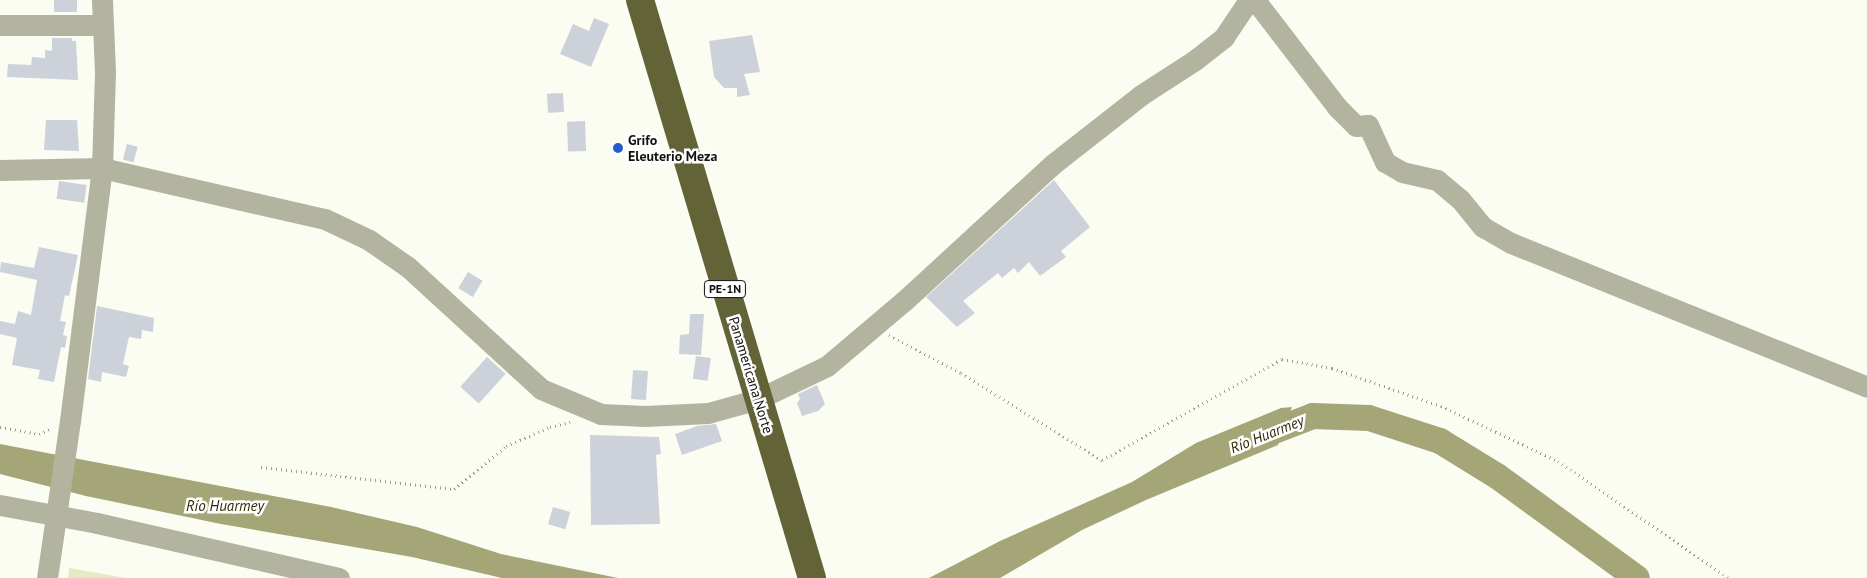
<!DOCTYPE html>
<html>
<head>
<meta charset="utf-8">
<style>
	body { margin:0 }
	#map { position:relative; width:1867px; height:578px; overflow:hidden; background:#fbfcf2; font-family:"PT Sans",sans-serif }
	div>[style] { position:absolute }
	.green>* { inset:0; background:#e7e9c4 }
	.water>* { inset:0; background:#a5a677 }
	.river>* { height:26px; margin:-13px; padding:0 13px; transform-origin:13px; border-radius:13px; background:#a5a677 }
	.building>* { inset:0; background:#cdd2da; transform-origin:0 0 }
	.path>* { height:2.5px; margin-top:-1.25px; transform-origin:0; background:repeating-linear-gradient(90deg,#9a9b93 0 1px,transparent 0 5px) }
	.minor>* { height:21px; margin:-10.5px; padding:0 10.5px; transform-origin:10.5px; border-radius:10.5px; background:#b3b49f }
	.highway>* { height:28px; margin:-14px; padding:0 14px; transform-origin:14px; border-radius:14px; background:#626336 }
	.dots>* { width:14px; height:14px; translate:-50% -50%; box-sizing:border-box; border:2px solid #fff; border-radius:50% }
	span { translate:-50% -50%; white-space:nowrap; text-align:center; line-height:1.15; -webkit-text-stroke:5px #fff; paint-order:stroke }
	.shield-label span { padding:1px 4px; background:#fff; border:1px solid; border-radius:4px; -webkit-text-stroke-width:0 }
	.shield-label { font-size:12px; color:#11110e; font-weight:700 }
	.poi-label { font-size:14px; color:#11110e; font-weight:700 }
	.left { translate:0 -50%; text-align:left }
	.street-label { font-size:14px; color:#11110e }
	.water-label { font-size:15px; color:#2d2d05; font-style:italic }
</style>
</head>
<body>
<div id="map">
	<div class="green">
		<i style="clip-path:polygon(69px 568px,126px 578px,68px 578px)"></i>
	</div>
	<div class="water">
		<i style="clip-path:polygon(1292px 407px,1278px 445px,1146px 500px,1082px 530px,1000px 578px,929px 578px,1000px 541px,1132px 482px,1196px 443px,1281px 408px)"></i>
		<i style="clip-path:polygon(0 444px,331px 507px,417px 527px,501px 554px,618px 578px,502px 578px,412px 557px,221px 524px,86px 496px,0 474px)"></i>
	</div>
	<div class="river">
		<i style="left:1253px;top:439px;width:64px;rotate:-21deg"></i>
		<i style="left:1313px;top:416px;width:56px;rotate:2deg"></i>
		<i style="left:1369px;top:418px;width:75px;rotate:17.9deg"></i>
		<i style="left:1440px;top:441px;width:67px;rotate:31.6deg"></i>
		<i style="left:1497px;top:476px;width:173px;rotate:36.1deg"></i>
	</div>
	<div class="building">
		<i style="left:54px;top:0;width:23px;height:12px"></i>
		<i style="clip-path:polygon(594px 18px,609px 24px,591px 67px,560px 54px,573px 24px,589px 31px)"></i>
		<i style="clip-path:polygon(752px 35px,760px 72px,744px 74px,750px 95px,737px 97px,737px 88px,724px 88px,714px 77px,709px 41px)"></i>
		<i style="clip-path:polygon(52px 38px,72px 38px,72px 41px,76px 41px,78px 80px,7px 77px,8px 64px,31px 65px,32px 57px,45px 58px,45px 50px,52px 51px)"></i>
		<i style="left:563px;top:93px;width:19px;height:16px;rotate:87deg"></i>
		<i style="clip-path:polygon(46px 120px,77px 120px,79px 151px,44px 150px)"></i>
		<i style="left:585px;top:121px;width:30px;height:18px;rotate:88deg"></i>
		<i style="left:127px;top:144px;width:11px;height:16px;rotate:15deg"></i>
		<i style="clip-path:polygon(1054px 180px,1090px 227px,1061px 251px,1066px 257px,1040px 276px,1029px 262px,1018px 273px,1014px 268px,1002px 278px,998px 273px,963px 301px,975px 313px,957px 327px,926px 297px)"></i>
		<i style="left:59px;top:181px;width:28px;height:18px;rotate:8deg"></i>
		<i style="clip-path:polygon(39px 247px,78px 255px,69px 296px,65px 295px,60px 321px,66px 322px,63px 335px,67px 336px,65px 348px,61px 347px,54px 382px,38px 379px,40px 370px,12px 365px,17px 338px,0 334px,0 321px,15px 324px,18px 311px,31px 315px,37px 280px,0 272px,1px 262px,34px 268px)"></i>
		<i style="left:468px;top:272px;width:17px;height:19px;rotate:31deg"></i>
		<i style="clip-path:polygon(97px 306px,154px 318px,153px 332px,142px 330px,141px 339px,129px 337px,123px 364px,129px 366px,126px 377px,102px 372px,101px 382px,88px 379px)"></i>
		<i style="clip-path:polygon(690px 314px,704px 314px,701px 355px,679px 354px,680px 335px,689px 334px)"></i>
		<i style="left:696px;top:356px;width:15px;height:23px;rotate:8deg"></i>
		<i style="left:487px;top:357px;width:25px;height:40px;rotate:42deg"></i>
		<i style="left:633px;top:370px;width:15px;height:29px;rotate:4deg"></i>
		<i style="clip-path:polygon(817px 385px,825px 404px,818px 411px,802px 416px,797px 403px,800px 399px,798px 394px)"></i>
		<i style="clip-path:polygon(716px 424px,722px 441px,682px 455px,675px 434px,697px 426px)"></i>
		<i style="clip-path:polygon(590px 435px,659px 437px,661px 454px,656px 455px,660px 524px,591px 525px)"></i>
		<i style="left:553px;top:507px;width:18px;height:18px;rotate:16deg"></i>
	</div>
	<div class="path">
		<i style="left:889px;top:335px;width:81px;rotate:27.8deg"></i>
		<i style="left:961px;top:373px;width:166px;rotate:31.7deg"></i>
		<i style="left:1102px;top:460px;width:206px;rotate:-29.3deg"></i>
		<i style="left:1282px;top:359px;width:51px;rotate:10.2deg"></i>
		<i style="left:1332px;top:368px;width:115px;rotate:19.2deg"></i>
		<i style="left:1441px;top:406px;width:129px;rotate:25.2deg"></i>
		<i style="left:1558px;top:461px;width:207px;rotate:34.4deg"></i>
		<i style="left:0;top:427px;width:40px;rotate:10deg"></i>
		<i style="left:39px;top:434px;width:14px;rotate:-25deg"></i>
		<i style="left:261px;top:467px;width:194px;rotate:6.5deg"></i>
		<i style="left:454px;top:489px;width:67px;rotate:-39.6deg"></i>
		<i style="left:506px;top:446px;width:48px;rotate:-23.4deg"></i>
		<i style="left:550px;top:427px;width:21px;rotate:-14deg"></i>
	</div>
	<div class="minor">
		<i style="left:1255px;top:0;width:135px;rotate:52.5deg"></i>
		<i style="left:1337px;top:107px;width:27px;rotate:45deg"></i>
		<i style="left:1356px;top:126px;width:12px;rotate:-5deg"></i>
		<i style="left:1368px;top:125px;width:41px;rotate:65.3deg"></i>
		<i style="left:1385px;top:162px;width:20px;rotate:30deg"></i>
		<i style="left:1402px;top:172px;width:36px;rotate:13deg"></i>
		<i style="left:1437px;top:180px;width:30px;rotate:40deg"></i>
		<i style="left:1460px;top:199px;width:36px;rotate:51deg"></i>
		<i style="left:1483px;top:227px;width:32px;rotate:30deg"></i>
		<i style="left:1511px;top:243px;width:384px;rotate:22deg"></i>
		<i style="left:0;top:25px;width:103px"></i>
		<i style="left:0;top:170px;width:102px;rotate:-1.1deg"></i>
		<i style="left:102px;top:168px;width:229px;rotate:12.9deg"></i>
		<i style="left:325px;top:219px;width:49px;rotate:25.5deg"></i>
		<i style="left:369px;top:240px;width:47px;rotate:34.7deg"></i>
		<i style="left:408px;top:267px;width:180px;rotate:42.5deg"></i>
		<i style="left:541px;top:389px;width:65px;rotate:22.6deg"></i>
		<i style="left:601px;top:414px;width:44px;rotate:2.6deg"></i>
		<i style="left:645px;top:416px;width:63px;rotate:-2.7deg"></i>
		<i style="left:708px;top:413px;width:52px;rotate:-15.6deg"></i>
		<i style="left:758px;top:399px;width:76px;rotate:-25.6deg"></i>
		<i style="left:827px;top:366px;width:101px;rotate:-40.2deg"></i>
		<i style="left:904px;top:301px;width:202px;rotate:-42.6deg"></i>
		<i style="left:1053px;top:164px;width:112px;rotate:-38.1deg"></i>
		<i style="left:1141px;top:95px;width:64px;rotate:-32.9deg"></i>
		<i style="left:1195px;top:60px;width:37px;rotate:-38deg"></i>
		<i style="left:1224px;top:37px;width:45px;rotate:-56deg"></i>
		<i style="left:0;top:505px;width:99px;rotate:10.5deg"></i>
		<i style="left:97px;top:523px;width:248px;rotate:12.8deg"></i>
		<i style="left:47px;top:578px;width:159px;rotate:-81.7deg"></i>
		<i style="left:70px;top:421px;width:255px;rotate:-82.8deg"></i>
		<i style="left:102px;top:168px;width:96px;rotate:-88.2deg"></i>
		<i style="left:105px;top:72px;width:72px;rotate:-92.4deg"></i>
	</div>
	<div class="highway">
		<i style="left:640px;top:0;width:603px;rotate:73.43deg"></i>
	</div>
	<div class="dots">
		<i style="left:618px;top:148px;background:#245ecb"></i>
	</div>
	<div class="shield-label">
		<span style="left:725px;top:289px">PE-1N</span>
	</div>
	<div class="poi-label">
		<span class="left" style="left:628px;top:148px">Grifo<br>Eleuterio Meza</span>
	</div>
	<div class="street-label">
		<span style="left:751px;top:375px;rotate:73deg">Panamericana Norte</span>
	</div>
	<div class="water-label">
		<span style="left:1267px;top:434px;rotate:-22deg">Río Huarmey</span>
		<span style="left:225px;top:506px">Río Huarmey</span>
	</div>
</div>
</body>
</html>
